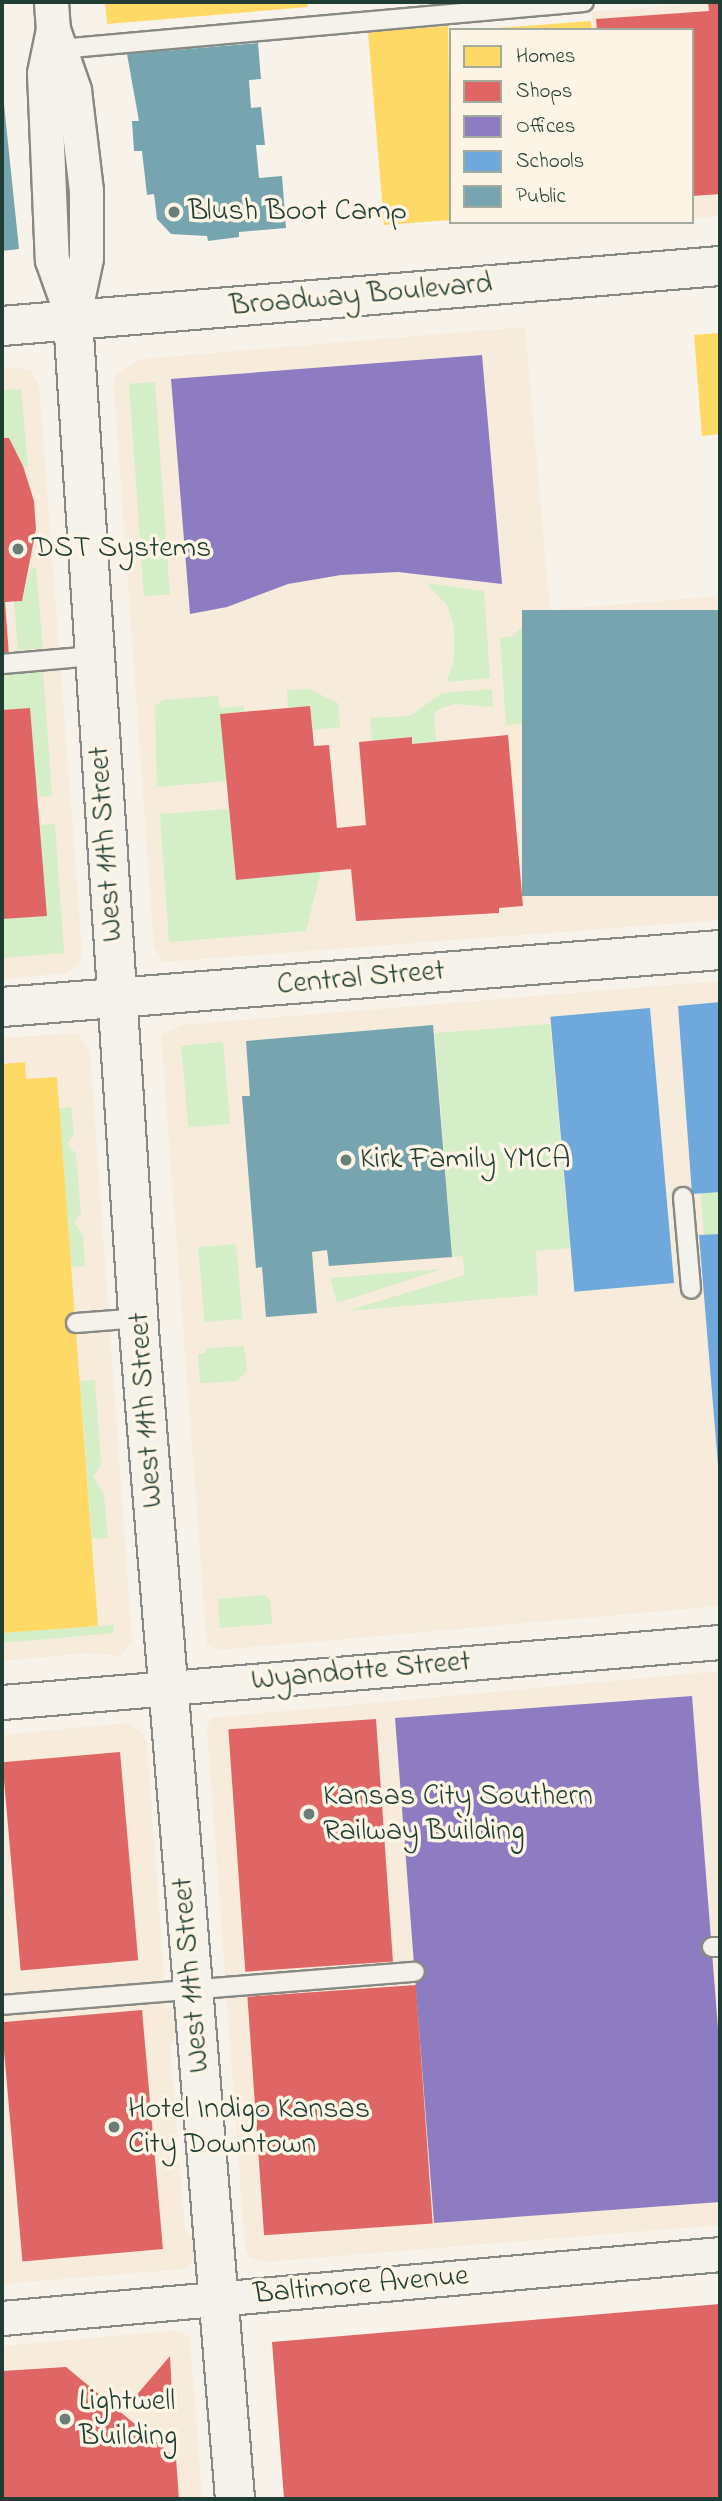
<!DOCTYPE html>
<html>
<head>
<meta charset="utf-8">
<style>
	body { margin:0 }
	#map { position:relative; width:722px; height:2501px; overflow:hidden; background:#f7f3ea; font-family:"Indie Flower",sans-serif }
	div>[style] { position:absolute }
	.built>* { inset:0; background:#f7ebdb }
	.green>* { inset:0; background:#d4eec7; transform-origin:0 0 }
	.homes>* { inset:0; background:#ffd966 }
	.shops>* { inset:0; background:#e06666; transform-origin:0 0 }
	.offices>* { inset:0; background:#8e7cc3 }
	.schools>* { inset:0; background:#6fa8dc; transform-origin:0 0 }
	.public>* { inset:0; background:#76a5af; transform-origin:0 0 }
	.roads { filter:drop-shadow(2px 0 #868984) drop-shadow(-2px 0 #868984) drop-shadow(0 2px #868984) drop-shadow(0 -2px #868984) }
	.service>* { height:18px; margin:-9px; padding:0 9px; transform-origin:9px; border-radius:9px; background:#f5f2ec }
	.minor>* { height:33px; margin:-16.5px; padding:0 16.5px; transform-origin:16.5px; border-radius:16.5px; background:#f5f2ec }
	.tertiary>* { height:38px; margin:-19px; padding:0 19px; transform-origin:19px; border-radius:19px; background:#f5f2ec }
	.secondary>* { height:38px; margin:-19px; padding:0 19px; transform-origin:19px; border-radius:19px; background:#f5f2ec }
	.dots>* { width:19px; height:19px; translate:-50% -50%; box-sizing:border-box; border:4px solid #fcf5e5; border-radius:50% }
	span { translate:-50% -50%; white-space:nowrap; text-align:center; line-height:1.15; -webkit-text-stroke:7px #fcf5e5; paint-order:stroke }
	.poi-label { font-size:30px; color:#1f3d34 }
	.left { translate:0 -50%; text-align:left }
	.street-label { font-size:30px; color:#1f3d34 }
	.frame { position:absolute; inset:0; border:4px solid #1f3d34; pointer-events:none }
	.legend { position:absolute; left:449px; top:28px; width:245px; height:196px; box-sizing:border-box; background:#fcf5e5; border:2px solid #a4ab9e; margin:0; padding:9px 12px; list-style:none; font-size:21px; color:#1f3d34 }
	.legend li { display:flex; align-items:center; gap:14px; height:35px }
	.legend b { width:35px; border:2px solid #a4ab9e }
</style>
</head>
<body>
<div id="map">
	<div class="built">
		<i style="clip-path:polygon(720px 2px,720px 216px,692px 218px,692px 30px,593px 30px,592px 12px)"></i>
		<i style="clip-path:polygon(525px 327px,550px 610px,720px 596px,720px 920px,163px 962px,154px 947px,114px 385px,117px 373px,141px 359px)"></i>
		<i style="clip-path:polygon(17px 367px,32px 372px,39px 385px,82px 951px,79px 963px,68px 973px,2px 979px,2px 368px)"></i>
		<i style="clip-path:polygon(720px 981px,720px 1606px,219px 1650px,207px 1645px,161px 1035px,182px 1025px)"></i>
		<i style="clip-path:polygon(78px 1033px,90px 1052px,132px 1643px,120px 1656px,87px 1653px,2px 1661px,2px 1038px)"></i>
		<i style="clip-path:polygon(720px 1671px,720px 2225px,265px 2262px,250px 2258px,245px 2247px,207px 1728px,211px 1718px)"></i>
		<i style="clip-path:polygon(128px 1723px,144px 1734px,147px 1744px,166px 2006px,179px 2011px,181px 2031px,170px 2045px,185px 2232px,197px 2241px,201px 2256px,185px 2269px,2px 2284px,2px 1735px)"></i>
		<i style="clip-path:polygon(171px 2331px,183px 2332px,190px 2339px,202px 2499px,2px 2499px,2px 2346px)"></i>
	</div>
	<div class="green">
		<i style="left:155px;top:382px;width:213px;height:26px;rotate:86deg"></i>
		<i style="clip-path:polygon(21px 389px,28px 466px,23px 466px,9px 438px,2px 438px,2px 390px)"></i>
		<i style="clip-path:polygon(31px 568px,36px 568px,43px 648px,18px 650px,14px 601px,22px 601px)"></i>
		<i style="clip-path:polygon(426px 583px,484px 591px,490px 678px,447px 682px,454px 659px,454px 627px,447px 605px)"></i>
		<i style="clip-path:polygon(523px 626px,532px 723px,506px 725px,500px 638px,513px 636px)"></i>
		<i style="clip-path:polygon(43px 670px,52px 796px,37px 797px,30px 708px,2px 710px,2px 673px)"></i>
		<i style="clip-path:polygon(309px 689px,338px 703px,340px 727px,312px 730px,310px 706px,288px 708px,287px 690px)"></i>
		<i style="clip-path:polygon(492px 689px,493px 707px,455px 704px,439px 709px,434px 714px,436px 741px,412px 744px,411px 737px,372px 741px,370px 718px,410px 716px,442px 693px)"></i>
		<i style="clip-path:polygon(218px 696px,220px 708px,244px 706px,244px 712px,221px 714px,227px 781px,157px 787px,155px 706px,163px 700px)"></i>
		<i style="clip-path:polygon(229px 809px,236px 879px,321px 871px,306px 931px,169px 942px,160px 814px)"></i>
		<i style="clip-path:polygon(55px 824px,64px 953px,2px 958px,2px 919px,47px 916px,39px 825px)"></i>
		<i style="clip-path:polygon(550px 1024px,570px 1248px,536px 1251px,538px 1295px,347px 1311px,465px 1275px,463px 1256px,452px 1257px,435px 1033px)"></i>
		<i style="left:223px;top:1042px;width:82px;height:42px;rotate:85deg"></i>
		<i style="clip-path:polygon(71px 1107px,74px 1133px,67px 1144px,76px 1154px,81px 1213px,74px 1222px,83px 1236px,85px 1266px,71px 1267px,59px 1108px)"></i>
		<i style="clip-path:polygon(720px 1192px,720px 1234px,704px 1235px,701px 1193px)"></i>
		<i style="left:236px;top:1244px;width:75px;height:38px;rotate:85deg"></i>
		<i style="clip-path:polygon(442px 1269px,337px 1303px,330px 1278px)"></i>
		<i style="clip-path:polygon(244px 1346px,247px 1371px,237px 1381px,200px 1383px,198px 1354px,206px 1353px,206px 1348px)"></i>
		<i style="clip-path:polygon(95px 1380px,101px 1464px,93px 1477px,104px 1494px,108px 1538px,92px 1539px,80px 1381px)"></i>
		<i style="clip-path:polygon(264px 1595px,270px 1600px,272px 1624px,220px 1628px,218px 1599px)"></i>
		<i style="clip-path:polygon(114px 1625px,114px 1633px,2px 1643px,2px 1633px)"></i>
	</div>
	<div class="homes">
		<i style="clip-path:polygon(105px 2px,307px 2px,308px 7px,107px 24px)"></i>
		<i style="clip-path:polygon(591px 21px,592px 30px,497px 30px,497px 28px)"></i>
		<i style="clip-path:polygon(448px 26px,451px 220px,384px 225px,368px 32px)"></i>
		<i style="clip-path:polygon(720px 333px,720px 434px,702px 436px,694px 335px)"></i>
		<i style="clip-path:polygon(25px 1062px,26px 1079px,57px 1077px,98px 1626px,2px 1633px,2px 1064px)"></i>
	</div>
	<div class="shops">
		<i style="clip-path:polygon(708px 2px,720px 2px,720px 194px,692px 196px,692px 30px,597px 30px,596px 19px,709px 11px)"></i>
		<i style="clip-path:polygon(2px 438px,9px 438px,23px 466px,34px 501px,36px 529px,22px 601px,5px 602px,9px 656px,2px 656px)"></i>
		<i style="clip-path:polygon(310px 706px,314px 746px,329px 745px,337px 828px,366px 825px,359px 742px,412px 737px,412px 744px,508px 735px,523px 906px,499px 908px,499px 913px,356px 921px,351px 869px,236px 880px,220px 714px)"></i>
		<i style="clip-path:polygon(30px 708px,47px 916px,2px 919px,2px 710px)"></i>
		<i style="left:376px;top:1719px;width:243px;height:148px;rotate:86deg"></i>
		<i style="left:120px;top:1752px;width:209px;height:118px;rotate:85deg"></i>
		<i style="left:416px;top:1985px;width:239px;height:169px;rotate:86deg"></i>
		<i style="left:142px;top:2010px;width:240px;height:141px;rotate:85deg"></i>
		<i style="clip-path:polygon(720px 2304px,720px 2499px,284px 2499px,272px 2342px)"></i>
		<i style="clip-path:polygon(170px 2356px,172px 2395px,134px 2398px)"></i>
		<i style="clip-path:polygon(66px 2367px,176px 2458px,179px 2499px,2px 2499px,2px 2371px)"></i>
	</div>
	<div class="offices">
		<i style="clip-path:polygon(482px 355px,502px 584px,398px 572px,341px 575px,288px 584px,227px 607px,190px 614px,171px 379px)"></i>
		<i style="clip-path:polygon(692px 1696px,720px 2054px,720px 2202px,434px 2223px,395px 1718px)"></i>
	</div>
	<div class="schools">
		<i style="clip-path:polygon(720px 1002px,720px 1192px,692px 1194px,678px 1006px)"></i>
		<i style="left:650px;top:1008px;width:276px;height:100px;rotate:85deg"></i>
		<i style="clip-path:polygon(720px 1234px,720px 1465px,718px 1465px,699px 1235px)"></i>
	</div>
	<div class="public">
		<i style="clip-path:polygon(258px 43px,261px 79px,249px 80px,251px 108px,261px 107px,265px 145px,256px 145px,259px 178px,282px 176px,286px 228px,239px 232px,239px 237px,208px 241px,207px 236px,171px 234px,157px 219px,154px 194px,147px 195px,142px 151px,134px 151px,132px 121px,139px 121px,127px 54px)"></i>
		<i style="clip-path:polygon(2px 85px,19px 249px,2px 251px)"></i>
		<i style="left:720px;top:610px;width:286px;height:198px;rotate:90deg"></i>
		<i style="clip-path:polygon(433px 1025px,452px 1257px,329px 1266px,327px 1250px,312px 1252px,317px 1313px,266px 1317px,262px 1267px,256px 1268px,242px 1096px,250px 1096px,246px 1041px)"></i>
	</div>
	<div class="roads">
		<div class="service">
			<i style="left:60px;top:49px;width:526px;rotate:-5.13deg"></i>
			<i style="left:2px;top:664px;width:91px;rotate:-5deg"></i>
			<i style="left:683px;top:1197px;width:92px;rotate:85deg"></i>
			<i style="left:76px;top:1323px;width:63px;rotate:-4.5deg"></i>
			<i style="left:712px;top:1947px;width:8px"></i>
			<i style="left:2px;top:2005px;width:414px;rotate:-4.6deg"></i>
		</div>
		<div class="minor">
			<i style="left:51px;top:2px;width:27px;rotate:86deg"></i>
			<i style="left:53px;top:29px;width:65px;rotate:71deg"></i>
			<i style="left:74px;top:90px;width:101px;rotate:83.2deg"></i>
			<i style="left:86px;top:190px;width:68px;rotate:90deg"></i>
			<i style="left:86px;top:258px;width:62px;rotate:102deg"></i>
			<i style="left:53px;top:29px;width:45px;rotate:101.6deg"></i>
			<i style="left:44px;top:73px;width:187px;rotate:87.6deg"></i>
			<i style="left:52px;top:260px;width:63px;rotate:70.4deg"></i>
			<i style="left:2px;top:1702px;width:721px;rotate:-4.78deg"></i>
			<i style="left:2px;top:2318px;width:721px;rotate:-5.09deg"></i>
		</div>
		<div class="tertiary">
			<i style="left:73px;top:319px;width:1026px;rotate:86.26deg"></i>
			<i style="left:140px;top:1343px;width:1160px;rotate:85.3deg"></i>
			<i style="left:2px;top:1007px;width:720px;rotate:-4.54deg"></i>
		</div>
		<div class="secondary">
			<i style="left:2px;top:326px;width:721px;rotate:-4.78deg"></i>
		</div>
	</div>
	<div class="dots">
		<i style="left:174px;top:212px;background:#6b7d74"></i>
		<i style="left:18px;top:549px;background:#6b7d74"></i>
		<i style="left:346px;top:1160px;background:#6b7d74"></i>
		<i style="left:309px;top:1814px;background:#6b7d74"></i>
		<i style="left:114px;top:2127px;background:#6b7d74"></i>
		<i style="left:65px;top:2419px;background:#6b7d74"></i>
	</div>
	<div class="poi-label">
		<span class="left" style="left:188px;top:212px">Blush Boot Camp</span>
		<span class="left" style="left:32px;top:549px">DST Systems</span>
		<span class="left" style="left:360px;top:1160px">Kirk Family YMCA</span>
		<span class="left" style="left:323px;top:1814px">Kansas City Southern<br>Railway Building</span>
		<span class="left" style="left:128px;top:2127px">Hotel Indigo Kansas<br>City Downtown</span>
		<span class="left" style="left:79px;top:2419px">Lightwell<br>Building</span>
	</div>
	<div class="street-label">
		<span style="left:361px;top:296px;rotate:-5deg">Broadway Boulevard</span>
		<span style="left:107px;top:844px;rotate:-94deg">West 11th Street</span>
		<span style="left:361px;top:979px;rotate:-5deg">Central Street</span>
		<span style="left:147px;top:1410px;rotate:-94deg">West 11th Street</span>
		<span style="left:361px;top:1672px;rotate:-5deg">Wyandotte Street</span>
		<span style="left:192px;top:1975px;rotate:-95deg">West 11th Street</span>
		<span style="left:361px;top:2286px;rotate:-5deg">Baltimore Avenue</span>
	</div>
	<div class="frame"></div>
	<ul class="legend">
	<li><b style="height:19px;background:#ffd966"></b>Homes</li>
	<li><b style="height:19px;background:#e06666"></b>Shops</li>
	<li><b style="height:19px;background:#8e7cc3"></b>Offices</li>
	<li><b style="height:19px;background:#6fa8dc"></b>Schools</li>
	<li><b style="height:19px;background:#76a5af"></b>Public</li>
	</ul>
</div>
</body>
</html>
